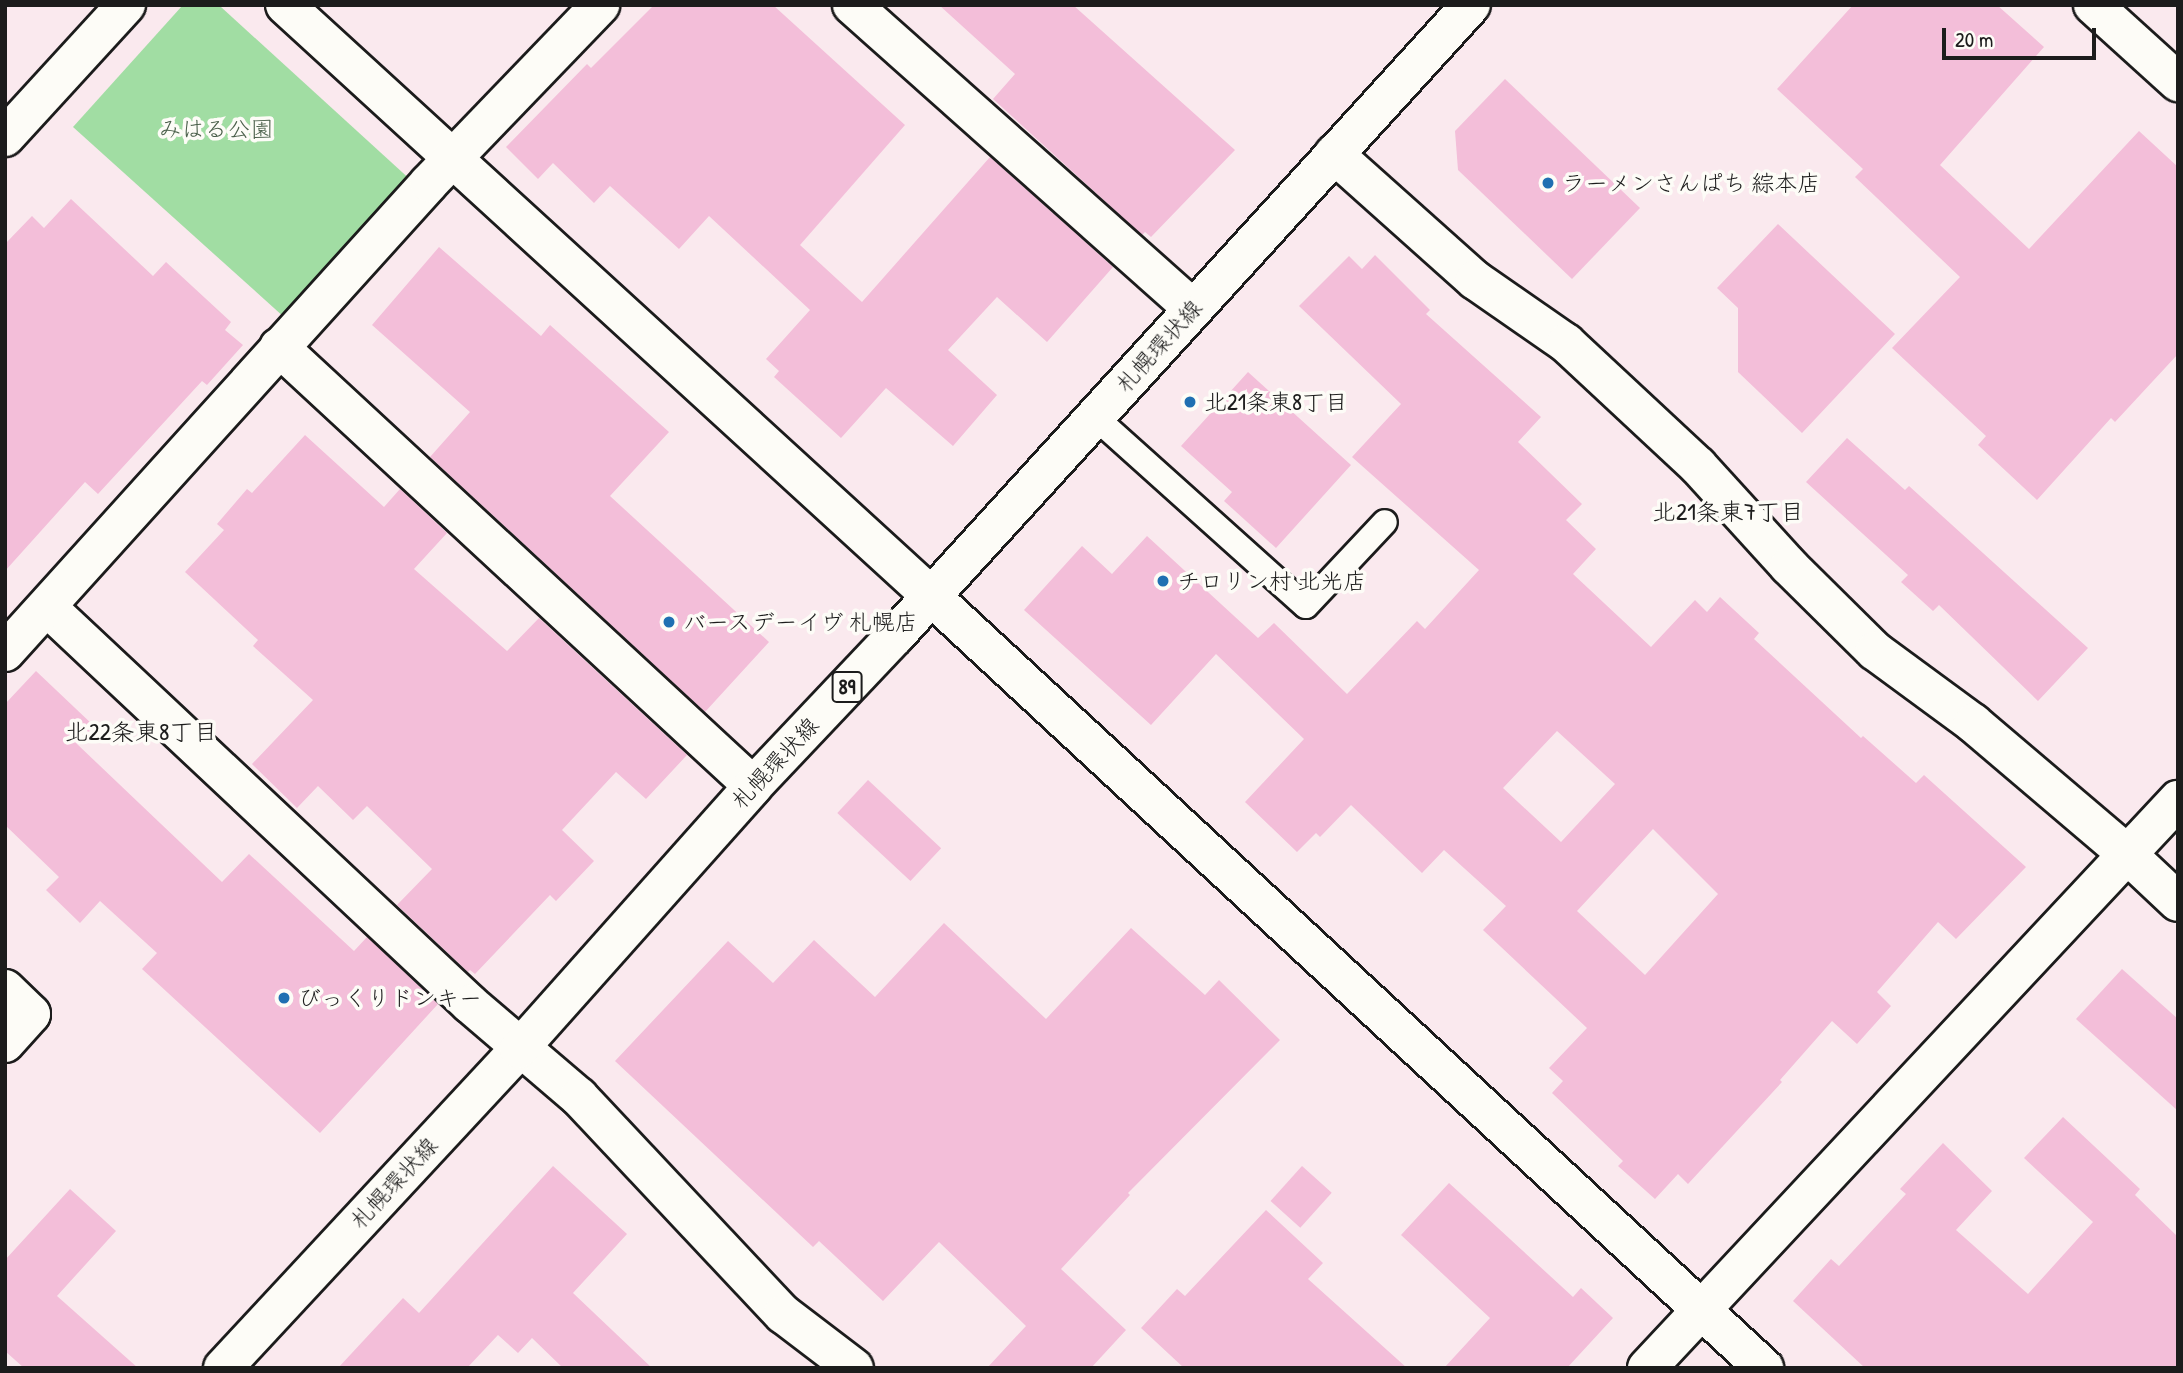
<!DOCTYPE html>
<html>
<head>
<meta charset="utf-8">
<style>
	body { margin:0 }
	#map { position:relative; width:2183px; height:1373px; overflow:hidden; background:#fae9ee; font-family:"Patrick Hand","Klee One",sans-serif }
	div>[style] { position:absolute }
	.green>* { inset:0; background:#a1dda3 }
	.building>* { inset:0; background:#f3bed9; transform-origin:0 0 }
	.roads { filter:drop-shadow(2px 0 #1c1c1c) drop-shadow(-2px 0 #1c1c1c) drop-shadow(0 2px #1c1c1c) drop-shadow(0 -2px #1c1c1c) }
	.lane>* { height:24px; margin:-12px; padding:0 12px; transform-origin:12px; border-radius:12px; background:#fdfcf7 }
	.street>* { height:38px; margin:-19px; padding:0 19px; transform-origin:19px; border-radius:19px; background:#fdfcf7 }
	.primary>* { height:38px; margin:-19px; padding:0 19px; transform-origin:19px; border-radius:19px; background:#fdfcf7 }
	.dots>* { width:19px; height:19px; translate:-50% -50%; box-sizing:border-box; border:4px solid #fdfcf7; border-radius:50% }
	span { translate:-50% -50%; white-space:nowrap; text-align:center; line-height:1.15; -webkit-text-stroke:7px #fdfcf7; paint-order:stroke }
	.shield-label span { padding:2px 5px; background:#fdfcf7; border:2px solid; border-radius:5px; -webkit-text-stroke-width:0 }
	.shield-label { font-size:21px; color:#1c1c1c; font-weight:700 }
	.park-label { font-size:23px; color:#4b604b }
	.poi-label { font-size:23px; color:#1c1c1c }
	.left { translate:0 -50%; text-align:left }
	.street-label { font-size:23px; color:#1c1c1c }
	.neighbourhood-label { font-size:24px; color:#1c1c1c }
	.frame { position:absolute; inset:0; border:7px solid #1c1c1c; pointer-events:none }
	.scale { position:absolute; left:1942px; top:28px; width:154px; height:32px; box-sizing:border-box; border:4px solid #1c1c1c; border-top:0; padding-left:9px; font-size:21px; line-height:24px; white-space:nowrap; color:#1c1c1c; -webkit-text-stroke:5px #fdfcf7; paint-order:stroke }
</style>
</head>
<body>
<div id="map">
	<div class="green">
		<i style="clip-path:polygon(182px 6px,221px 7px,414px 183px,285px 318px,73px 127px)"></i>
	</div>
	<div class="building">
		<i style="clip-path:polygon(654px 5px,773px 5px,905px 125px,800px 245px,862px 302px,990px 157px,1113px 267px,1047px 342px,997px 297px,948px 350px,997px 395px,953px 446px,886px 388px,841px 438px,774px 377px,779px 371px,766px 359px,810px 310px,709px 216px,679px 249px,610px 186px,594px 203px,553px 163px,538px 179px,506px 147px,587px 64px,591px 68px)"></i>
		<i style="clip-path:polygon(939px 5px,1073px 5px,1235px 150px,1151px 237px,1145px 232px,1142px 235px,993px 99px,1015px 74px)"></i>
		<i style="clip-path:polygon(1853px 5px,1997px 5px,2044px 47px,1940px 165px,2029px 249px,2139px 131px,2178px 167px,2178px 354px,2115px 422px,2111px 418px,2037px 500px,1978px 445px,1986px 436px,1892px 348px,1960px 277px,1855px 177px,1863px 169px,1777px 89px)"></i>
		<i style="clip-path:polygon(1505px 79px,1640px 208px,1572px 279px,1458px 170px,1455px 131px)"></i>
		<i style="clip-path:polygon(71px 199px,153px 276px,166px 262px,231px 322px,225px 330px,243px 345px,207px 385px,202px 381px,98px 494px,85px 482px,5px 571px,5px 244px,32px 216px,44px 228px)"></i>
		<i style="clip-path:polygon(1778px 224px,1895px 334px,1802px 433px,1738px 372px,1738px 308px,1717px 288px)"></i>
		<i style="clip-path:polygon(439px 247px,541px 336px,550px 325px,669px 432px,610px 496px,769px 642px,705px 712px,430px 457px,470px 412px,372px 325px)"></i>
		<i style="clip-path:polygon(evenodd,1375px 255px,1430px 310px,1426px 314px,1541px 417px,1518px 442px,1582px 504px,1566px 520px,1596px 549px,1573px 574px,1651px 647px,1695px 600px,1707px 612px,1720px 597px,1759px 633px,1754px 639px,1861px 738px,1863px 736px,1916px 783px,1924px 775px,2026px 867px,1956px 939px,1938px 922px,1877px 992px,1891px 1006px,1857px 1044px,1832px 1021px,1780px 1080px,1782px 1082px,1688px 1184px,1678px 1174px,1655px 1199px,1618px 1166px,1623px 1161px,1552px 1093px,1563px 1081px,1549px 1068px,1587px 1028px,1483px 930px,1506px 906px,1444px 850px,1422px 873px,1351px 805px,1320px 837px,1316px 833px,1297px 852px,1245px 802px,1304px 739px,1216px 654px,1151px 725px,1024px 610px,1082px 546px,1112px 574px,1147px 536px,1258px 638px,1274px 623px,1347px 694px,1417px 621px,1425px 629px,1479px 570px,1352px 457px,1401px 404px,1299px 306px,1349px 256px,1362px 269px,1375px 255px,1557px 731px,1615px 784px,1561px 842px,1503px 788px,1557px 731px,1375px 255px,1653px 829px,1718px 894px,1645px 975px,1577px 911px,1653px 829px)"></i>
		<i style="clip-path:polygon(1248px 372px,1351px 465px,1276px 548px,1224px 501px,1232px 492px,1181px 446px)"></i>
		<i style="clip-path:polygon(305px 435px,384px 507px,400px 489px,447px 533px,414px 569px,507px 651px,539px 618px,687px 755px,646px 799px,616px 772px,562px 830px,594px 861px,556px 901px,550px 895px,475px 974px,470px 970px,468px 972px,397px 905px,432px 869px,367px 806px,353px 820px,318px 786px,297px 808px,252px 764px,313px 700px,253px 646px,258px 640px,185px 572px,224px 530px,217px 524px,247px 489px,252px 493px)"></i>
		<i style="clip-path:polygon(1847px 438px,1905px 490px,1909px 486px,2088px 648px,2038px 701px,1939px 605px,1933px 611px,1901px 582px,1908px 575px,1806px 482px)"></i>
		<i style="clip-path:polygon(36px 671px,94px 726px,77px 744px,222px 882px,249px 854px,354px 951px,367px 937px,438px 1004px,320px 1133px,142px 969px,157px 953px,100px 901px,80px 923px,46px 890px,59px 877px,5px 825px,5px 704px)"></i>
		<i style="left:868px;top:780px;width:100px;height:45px;rotate:43deg"></i>
		<i style="clip-path:polygon(944px 923px,1046px 1019px,1131px 928px,1205px 995px,1219px 980px,1280px 1040px,1128px 1193px,1130px 1195px,1061px 1269px,1126px 1330px,1091px 1368px,987px 1368px,1026px 1326px,939px 1242px,883px 1301px,819px 1241px,813px 1247px,615px 1061px,728px 941px,773px 983px,814px 940px,875px 997px)"></i>
		<i style="clip-path:polygon(2122px 969px,2178px 1019px,2178px 1111px,2076px 1019px)"></i>
		<i style="clip-path:polygon(2063px 1117px,2140px 1189px,2135px 1195px,2178px 1237px,2178px 1368px,1865px 1368px,1793px 1301px,1831px 1259px,1839px 1266px,1906px 1194px,1900px 1189px,1943px 1143px,1992px 1191px,1956px 1230px,2028px 1294px,2093px 1222px,2024px 1158px)"></i>
		<i style="clip-path:polygon(553px 1166px,627px 1234px,573px 1293px,652px 1368px,563px 1368px,532px 1338px,518px 1353px,498px 1335px,467px 1368px,338px 1368px,403px 1298px,419px 1313px)"></i>
		<i style="left:1302px;top:1166px;width:40px;height:47px;rotate:42deg"></i>
		<i style="clip-path:polygon(1449px 1183px,1573px 1297px,1581px 1288px,1613px 1318px,1567px 1368px,1444px 1368px,1490px 1318px,1401px 1235px)"></i>
		<i style="clip-path:polygon(70px 1189px,116px 1231px,57px 1296px,138px 1368px,24px 1368px,5px 1351px,5px 1260px)"></i>
		<i style="clip-path:polygon(1266px 1210px,1323px 1263px,1308px 1279px,1407px 1368px,1184px 1368px,1141px 1328px,1177px 1289px,1185px 1296px)"></i>
	</div>
	<div class="roads">
		<div class="lane">
			<i style="left:1095px;top:417px;width:283px;rotate:41.9deg"></i>
			<i style="left:1306px;top:606px;width:115px;rotate:-46.8deg"></i>
		</div>
		<div class="street">
			<i style="left:285px;top:5px;width:876px;rotate:42.45deg"></i>
			<i style="left:931px;top:596px;width:1136px;rotate:42.82deg"></i>
			<i style="left:852px;top:5px;width:457px;rotate:41.7deg"></i>
			<i style="left:2093px;top:5px;width:115px;rotate:42.2deg"></i>
			<i style="left:5px;top:137px;width:179px;rotate:-47.5deg"></i>
			<i style="left:1334px;top:154px;width:189px;rotate:41.8deg"></i>
			<i style="left:1475px;top:280px;width:111px;rotate:34.7deg"></i>
			<i style="left:1566px;top:343px;width:180px;rotate:43deg"></i>
			<i style="left:1698px;top:466px;width:135px;rotate:47.7deg"></i>
			<i style="left:1789px;top:566px;width:121px;rotate:44.7deg"></i>
			<i style="left:1875px;top:651px;width:122px;rotate:36.3deg"></i>
			<i style="left:1973px;top:723px;width:201px;rotate:40.4deg"></i>
			<i style="left:2126px;top:853px;width:71px;rotate:43.3deg"></i>
			<i style="left:279px;top:347px;width:646px;rotate:42.8deg"></i>
			<i style="left:47px;top:607px;width:580px;rotate:43.18deg"></i>
			<i style="left:470px;top:1004px;width:143px;rotate:40.5deg"></i>
			<i style="left:579px;top:1097px;width:298px;rotate:46.8deg"></i>
			<i style="left:783px;top:1314px;width:89px;rotate:37.3deg"></i>
			<i style="left:5px;top:652px;width:632px;rotate:-47.88deg"></i>
			<i style="left:429px;top:183px;width:247px;rotate:-46.1deg"></i>
			<i style="left:5px;top:989px;width:36px;rotate:44deg"></i>
			<i style="left:31px;top:1014px;width:39px;rotate:132deg"></i>
			<i style="left:1647px;top:1368px;width:778px;rotate:-46.93deg"></i>
		</div>
		<div class="primary">
			<i style="left:223px;top:1368px;width:435px;rotate:-47.1deg"></i>
			<i style="left:519px;top:1049px;width:352px;rotate:-48.3deg"></i>
			<i style="left:753px;top:786px;width:207px;rotate:-46.6deg"></i>
			<i style="left:895px;top:636px;width:854px;rotate:-47.61deg"></i>
		</div>
	</div>
	<div class="dots">
		<i style="left:1548px;top:183px;background:#1f6fb2"></i>
		<i style="left:1190px;top:402px;background:#1f6fb2"></i>
		<i style="left:1163px;top:581px;background:#1f6fb2"></i>
		<i style="left:669px;top:622px;background:#1f6fb2"></i>
		<i style="left:284px;top:998px;background:#1f6fb2"></i>
	</div>
	<div class="shield-label">
		<span style="left:847px;top:687px">89</span>
	</div>
	<div class="park-label">
		<span style="left:216px;top:129px">みはる公園</span>
	</div>
	<div class="poi-label">
		<span class="left" style="left:1562px;top:183px">ラーメンさんぱち 綜本店</span>
		<span class="left" style="left:1204px;top:402px">北21条東8丁目</span>
		<span class="left" style="left:1177px;top:581px">チロリン村 北光店</span>
		<span class="left" style="left:683px;top:622px">バースデーイヴ 札幌店</span>
		<span class="left" style="left:298px;top:998px">びっくりドンキー</span>
	</div>
	<div class="street-label">
		<span style="left:1159px;top:346px;rotate:-48deg">札幌環状線</span>
		<span style="left:775px;top:763px;rotate:-47deg">札幌環状線</span>
		<span style="left:394px;top:1183px;rotate:-47deg">札幌環状線</span>
	</div>
	<div class="neighbourhood-label">
		<span style="left:1728px;top:512px">北21条東7丁目</span>
		<span style="left:141px;top:732px">北22条東8丁目</span>
	</div>
	<div class="frame"></div>
	<div class="scale">20 m</div>
</div>
</body>
</html>
